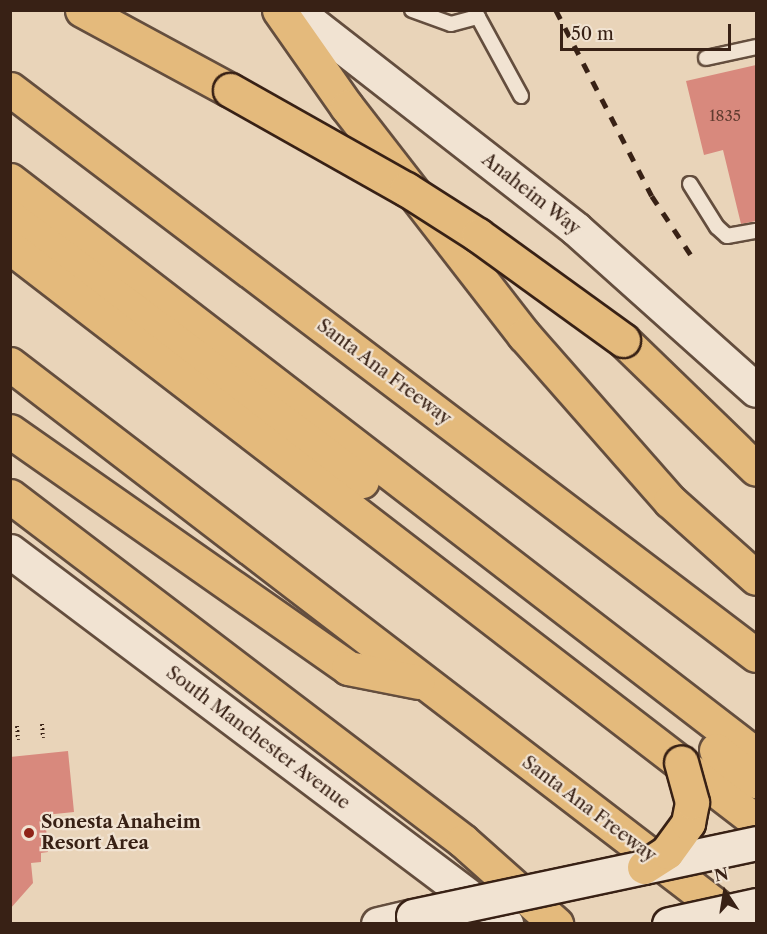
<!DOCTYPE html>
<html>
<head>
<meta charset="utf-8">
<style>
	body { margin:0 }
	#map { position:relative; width:767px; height:934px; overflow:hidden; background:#e9d4b9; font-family:"Libre Caslon Text",serif }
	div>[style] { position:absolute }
	.building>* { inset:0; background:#d8897d }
	.path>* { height:4px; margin-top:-2px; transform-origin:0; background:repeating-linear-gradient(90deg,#382115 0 1.5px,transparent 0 4.5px) }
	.roads { filter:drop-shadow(2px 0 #644e3e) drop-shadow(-2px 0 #644e3e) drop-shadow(0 2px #644e3e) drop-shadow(0 -2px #644e3e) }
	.lane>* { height:14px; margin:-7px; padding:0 7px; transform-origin:7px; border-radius:7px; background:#f1e3d2 }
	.secondary>* { height:33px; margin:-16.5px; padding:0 16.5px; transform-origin:16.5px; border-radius:16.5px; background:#f1e3d2 }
	.highway>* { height:33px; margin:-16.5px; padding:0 16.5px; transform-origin:16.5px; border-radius:16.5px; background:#e4ba7c }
	.rail>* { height:4.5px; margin-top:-2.25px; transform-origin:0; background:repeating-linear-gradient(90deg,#382115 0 10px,transparent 0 20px) }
	.bridges { filter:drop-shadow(2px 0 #382115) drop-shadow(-2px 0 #382115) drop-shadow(0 2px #382115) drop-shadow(0 -2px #382115) }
	.secondary-bridge>* { height:33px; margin:-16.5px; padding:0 16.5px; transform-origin:16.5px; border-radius:16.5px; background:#f1e3d2 }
	.highway-bridge>* { height:33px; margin:-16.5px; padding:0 16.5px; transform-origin:16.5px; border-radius:16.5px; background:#e4ba7c }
	.dots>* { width:16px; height:16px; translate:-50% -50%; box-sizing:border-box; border:3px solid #f1e3d2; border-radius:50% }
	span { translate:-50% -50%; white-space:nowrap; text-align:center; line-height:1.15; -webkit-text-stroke:4.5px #f1e3d2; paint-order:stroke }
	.number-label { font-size:15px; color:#603b2f }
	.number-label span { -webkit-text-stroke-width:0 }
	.street-label { font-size:18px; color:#382115 }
	.poi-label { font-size:18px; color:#382115; font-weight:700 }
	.left { translate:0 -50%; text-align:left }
	.frame { position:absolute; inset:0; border:12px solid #382115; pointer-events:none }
	.north { position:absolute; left:695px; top:862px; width:60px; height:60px; -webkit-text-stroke:4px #f1e3d2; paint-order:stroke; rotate:348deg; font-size:16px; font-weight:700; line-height:24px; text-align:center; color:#382115 }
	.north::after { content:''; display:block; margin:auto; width:21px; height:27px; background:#382115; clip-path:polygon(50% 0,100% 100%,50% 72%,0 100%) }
	.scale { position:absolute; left:560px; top:24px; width:171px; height:27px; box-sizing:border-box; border:3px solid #382115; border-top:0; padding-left:8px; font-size:18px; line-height:21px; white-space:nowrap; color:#382115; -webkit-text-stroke:4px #f1e3d2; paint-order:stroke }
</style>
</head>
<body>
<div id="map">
	<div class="building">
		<i style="clip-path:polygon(756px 65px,756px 221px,741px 224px,723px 150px,704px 155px,686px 81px)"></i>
		<i style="clip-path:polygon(68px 751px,74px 812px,45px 815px,48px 852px,41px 853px,41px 862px,31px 863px,33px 883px,10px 909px,10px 757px)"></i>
	</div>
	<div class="path">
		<i style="left:42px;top:724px;width:14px;rotate:86deg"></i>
		<i style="left:17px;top:726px;width:14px;rotate:86deg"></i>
	</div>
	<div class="roads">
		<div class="lane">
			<i style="left:412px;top:10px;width:41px;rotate:19.7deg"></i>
			<i style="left:451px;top:24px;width:28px;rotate:-15deg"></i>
			<i style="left:478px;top:17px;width:90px;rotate:61.4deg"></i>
			<i style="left:706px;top:58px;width:51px;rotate:-12.4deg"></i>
			<i style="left:690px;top:184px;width:51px;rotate:57.9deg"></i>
			<i style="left:717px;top:227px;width:13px;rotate:42deg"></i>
			<i style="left:727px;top:236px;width:29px;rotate:-10deg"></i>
		</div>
		<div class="secondary">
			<i style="left:295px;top:10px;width:356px;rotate:37.9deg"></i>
			<i style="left:576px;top:229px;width:241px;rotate:41.8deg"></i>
			<i style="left:10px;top:551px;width:621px;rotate:36.94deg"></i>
			<i style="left:378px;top:924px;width:36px;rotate:-13deg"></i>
		</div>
		<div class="highway">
			<i style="left:82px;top:10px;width:168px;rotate:28.4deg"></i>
			<i style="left:279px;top:10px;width:118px;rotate:55deg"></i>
			<i style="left:347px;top:107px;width:289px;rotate:52.2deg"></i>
			<i style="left:524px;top:335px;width:221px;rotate:48.7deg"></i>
			<i style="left:670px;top:501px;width:115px;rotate:41.8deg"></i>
			<i style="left:10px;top:89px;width:936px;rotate:37.19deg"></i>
			<i style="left:10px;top:180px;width:942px;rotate:37.62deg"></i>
			<i style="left:10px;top:217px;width:440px;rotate:36.9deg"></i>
			<i style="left:10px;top:247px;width:941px;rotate:37.58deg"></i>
			<i style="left:623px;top:340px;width:185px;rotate:44.1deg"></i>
			<i style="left:10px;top:364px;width:920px;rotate:37.49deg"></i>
			<i style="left:10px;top:431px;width:413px;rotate:35deg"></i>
			<i style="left:348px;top:668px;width:71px;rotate:11.3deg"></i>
			<i style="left:10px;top:496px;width:569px;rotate:37.29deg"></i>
			<i style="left:463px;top:841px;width:125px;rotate:41.7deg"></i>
			<i style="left:716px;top:750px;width:51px;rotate:37.8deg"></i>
		</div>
	</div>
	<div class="rail">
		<i style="left:556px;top:10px;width:209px;rotate:62.7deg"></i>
		<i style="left:652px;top:196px;width:74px;rotate:56.5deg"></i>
	</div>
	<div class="bridges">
		<div class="secondary-bridge">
			<i style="left:413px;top:916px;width:351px;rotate:-12deg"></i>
			<i style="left:669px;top:924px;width:89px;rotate:-12.3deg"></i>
		</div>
		<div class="highway-bridge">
			<i style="left:230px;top:90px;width:202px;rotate:29.4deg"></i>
			<i style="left:406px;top:189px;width:85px;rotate:32.6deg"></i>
			<i style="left:478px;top:235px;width:179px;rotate:35.9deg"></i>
			<i style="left:644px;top:867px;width:27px;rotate:-33deg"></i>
			<i style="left:667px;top:852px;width:36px;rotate:-54deg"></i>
			<i style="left:688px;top:823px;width:21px;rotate:-79deg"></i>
			<i style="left:692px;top:802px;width:41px;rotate:-105.4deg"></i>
		</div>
	</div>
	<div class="dots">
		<i style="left:29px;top:833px;background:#8f2418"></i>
	</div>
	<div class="number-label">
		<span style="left:725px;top:116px">1835</span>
	</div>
	<div class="street-label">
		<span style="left:531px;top:194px;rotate:38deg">Anaheim Way</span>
		<span style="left:384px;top:372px;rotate:37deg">Santa Ana Freeway</span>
		<span style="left:258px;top:738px;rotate:37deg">South Manchester Avenue</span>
		<span style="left:589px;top:809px;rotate:37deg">Santa Ana Freeway</span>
	</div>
	<div class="poi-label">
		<span class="left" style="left:41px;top:833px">Sonesta Anaheim<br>Resort Area</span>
	</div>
	<div class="frame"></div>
	<div class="north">N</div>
	<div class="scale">50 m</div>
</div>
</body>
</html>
